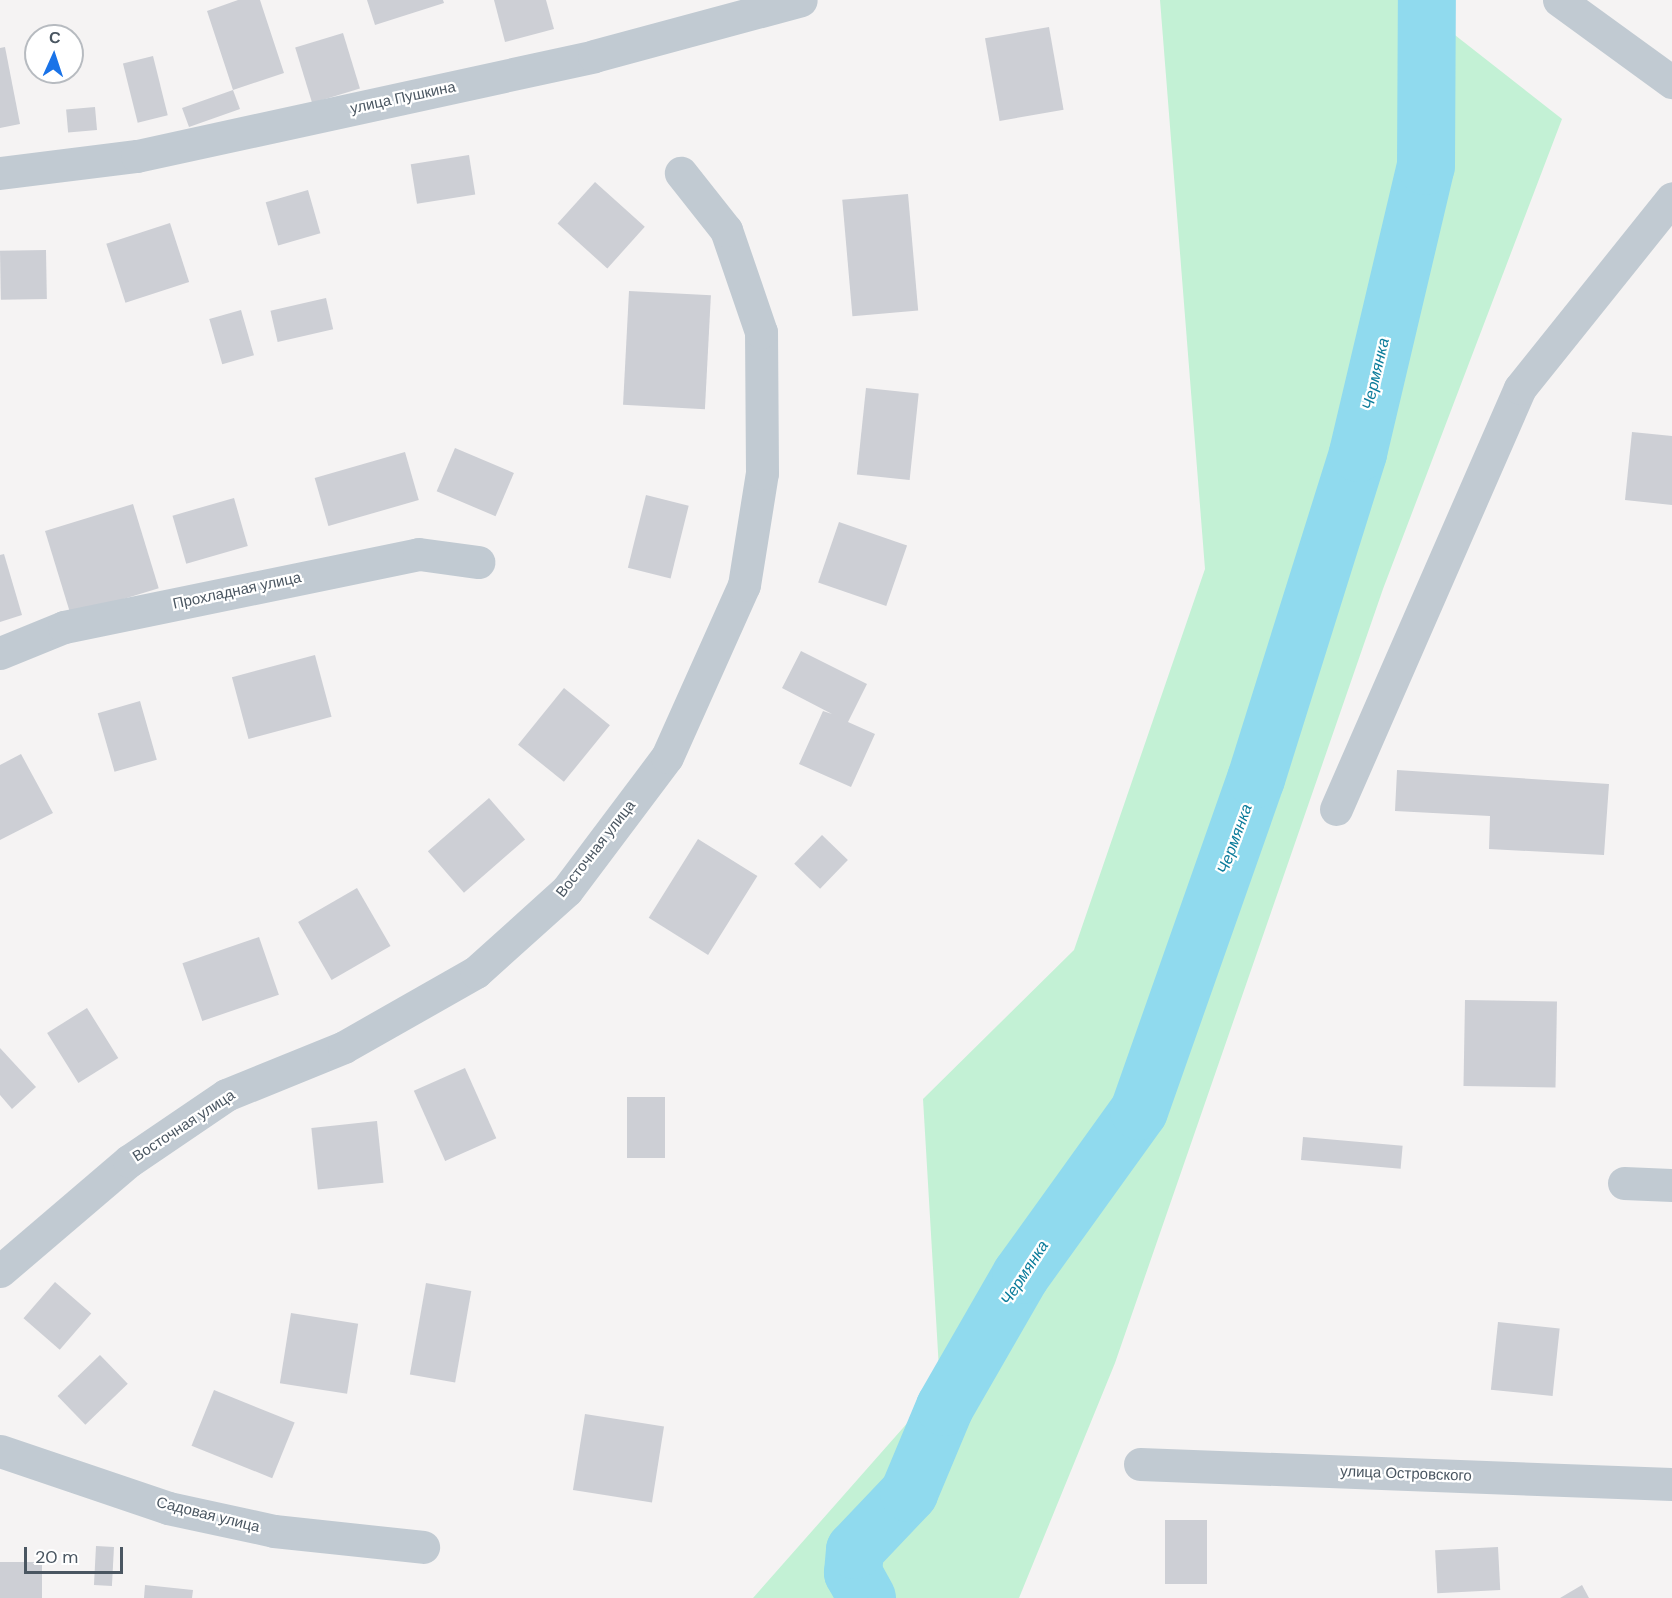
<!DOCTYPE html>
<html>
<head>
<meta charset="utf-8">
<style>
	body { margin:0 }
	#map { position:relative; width:1672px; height:1598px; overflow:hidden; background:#f5f3f3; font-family:"DM Sans",sans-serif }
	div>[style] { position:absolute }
	.green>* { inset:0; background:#c3f1d5 }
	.river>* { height:58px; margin:-29px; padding:0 29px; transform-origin:29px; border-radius:29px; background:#90daee }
	.building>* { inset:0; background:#cdcfd5; transform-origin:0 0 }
	.minor>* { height:33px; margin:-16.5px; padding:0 16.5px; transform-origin:16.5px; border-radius:16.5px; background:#c1cad2 }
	span { translate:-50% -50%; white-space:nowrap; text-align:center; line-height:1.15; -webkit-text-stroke:4.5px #fff; paint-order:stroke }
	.street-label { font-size:15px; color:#4a5661 }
	.water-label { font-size:16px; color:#0c7c9b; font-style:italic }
	.north { position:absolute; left:24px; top:24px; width:60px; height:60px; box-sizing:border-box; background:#fff; border:2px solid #b7bbc0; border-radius:50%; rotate:3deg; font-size:16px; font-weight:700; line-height:24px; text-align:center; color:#4a5661 }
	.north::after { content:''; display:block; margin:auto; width:21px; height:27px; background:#1a73e8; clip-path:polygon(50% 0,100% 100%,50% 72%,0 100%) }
	.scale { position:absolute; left:24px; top:1547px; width:99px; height:27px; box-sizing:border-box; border:3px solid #4a5661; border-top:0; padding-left:8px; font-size:18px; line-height:21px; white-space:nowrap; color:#4a5661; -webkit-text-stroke:4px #fff; paint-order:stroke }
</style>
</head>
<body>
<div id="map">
	<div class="green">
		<i style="clip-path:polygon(1160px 0,1401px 0,1437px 21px,1562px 119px,1383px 589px,1115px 1363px,1019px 1598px,753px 1598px,940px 1386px,923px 1099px,1074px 950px,1205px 569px)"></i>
	</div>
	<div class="river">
		<i style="left:867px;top:1598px;width:29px;rotate:-119deg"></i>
		<i style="left:853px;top:1573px;width:23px;rotate:-85deg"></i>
		<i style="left:855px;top:1550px;width:79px;rotate:-46.5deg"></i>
		<i style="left:909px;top:1493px;width:93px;rotate:-67.3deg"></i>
		<i style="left:945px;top:1407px;width:152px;rotate:-60.1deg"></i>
		<i style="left:1021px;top:1275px;width:202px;rotate:-54.3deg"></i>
		<i style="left:1139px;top:1111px;width:352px;rotate:-70.6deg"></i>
		<i style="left:1256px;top:779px;width:342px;rotate:-72.6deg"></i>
		<i style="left:1358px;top:453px;width:295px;rotate:-76.7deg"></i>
		<i style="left:1426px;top:166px;width:166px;rotate:-89.7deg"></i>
	</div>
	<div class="building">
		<i style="clip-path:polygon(238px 0,260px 0,284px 73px,233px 90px,240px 109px,189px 127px,182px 108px,233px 90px,207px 11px)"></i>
		<i style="clip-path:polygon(367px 0,443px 0,444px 3px,375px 25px)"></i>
		<i style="clip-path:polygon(494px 0,546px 0,554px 29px,505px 42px)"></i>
		<i style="left:1049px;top:27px;width:84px;height:65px;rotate:80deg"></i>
		<i style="left:343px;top:33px;width:58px;height:50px;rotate:73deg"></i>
		<i style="clip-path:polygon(5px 47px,20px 124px,0 128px,0 48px)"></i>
		<i style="left:153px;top:56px;width:61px;height:31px;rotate:76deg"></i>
		<i style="left:95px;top:107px;width:23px;height:29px;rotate:85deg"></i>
		<i style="left:469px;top:155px;width:40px;height:59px;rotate:81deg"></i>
		<i style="left:595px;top:182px;width:67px;height:56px;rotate:42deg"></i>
		<i style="left:308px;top:190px;width:45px;height:44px;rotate:74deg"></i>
		<i style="left:908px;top:194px;width:117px;height:66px;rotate:85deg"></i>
		<i style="left:170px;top:223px;width:62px;height:67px;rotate:72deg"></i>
		<i style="left:46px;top:250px;width:49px;height:46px;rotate:89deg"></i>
		<i style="left:629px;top:291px;width:82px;height:114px;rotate:3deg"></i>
		<i style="left:326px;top:298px;width:32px;height:57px;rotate:77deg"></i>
		<i style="left:241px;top:310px;width:47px;height:33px;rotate:74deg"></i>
		<i style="left:866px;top:388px;width:53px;height:87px;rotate:6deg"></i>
		<i style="clip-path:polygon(1632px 432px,1672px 436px,1672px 505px,1625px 500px)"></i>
		<i style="left:455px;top:448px;width:64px;height:47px;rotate:23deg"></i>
		<i style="left:405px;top:452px;width:50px;height:94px;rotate:74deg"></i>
		<i style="left:646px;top:495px;width:44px;height:75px;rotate:14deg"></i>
		<i style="left:234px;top:498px;width:50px;height:64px;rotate:74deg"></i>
		<i style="left:133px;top:504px;width:88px;height:92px;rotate:73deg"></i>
		<i style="left:839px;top:522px;width:72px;height:64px;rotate:19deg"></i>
		<i style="clip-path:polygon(4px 554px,22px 615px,0 622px,0 555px)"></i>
		<i style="clip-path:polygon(801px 651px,867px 684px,848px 722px,875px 734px,851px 787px,799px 764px,823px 711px,832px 714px,782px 688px)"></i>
		<i style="left:315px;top:655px;width:64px;height:86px;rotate:75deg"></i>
		<i style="left:564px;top:688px;width:59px;height:73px;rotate:39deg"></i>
		<i style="left:140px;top:701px;width:61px;height:44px;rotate:74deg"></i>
		<i style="clip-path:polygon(21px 754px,53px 813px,0 840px,0 765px)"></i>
		<i style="clip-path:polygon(1397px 770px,1609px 784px,1604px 855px,1489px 849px,1490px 816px,1395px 811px)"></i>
		<i style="left:489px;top:798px;width:55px;height:81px;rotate:49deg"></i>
		<i style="left:822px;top:835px;width:36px;height:40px;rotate:44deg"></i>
		<i style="left:698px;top:839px;width:70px;height:93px;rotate:32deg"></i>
		<i style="left:357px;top:888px;width:67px;height:68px;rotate:60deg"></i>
		<i style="left:259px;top:937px;width:61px;height:81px;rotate:71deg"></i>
		<i style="left:1465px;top:1000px;width:92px;height:86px;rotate:1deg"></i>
		<i style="left:87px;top:1008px;width:59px;height:47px;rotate:58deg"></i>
		<i style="clip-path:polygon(0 1048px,36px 1087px,12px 1109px,0 1095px)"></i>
		<i style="left:465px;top:1068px;width:77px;height:56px;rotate:66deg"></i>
		<i style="left:627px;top:1097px;width:38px;height:61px"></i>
		<i style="left:377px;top:1121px;width:62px;height:66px;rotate:84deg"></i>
		<i style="left:1303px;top:1137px;width:100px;height:23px;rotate:5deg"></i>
		<i style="left:55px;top:1282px;width:48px;height:48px;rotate:41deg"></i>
		<i style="left:426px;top:1283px;width:46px;height:93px;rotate:10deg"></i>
		<i style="left:291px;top:1313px;width:68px;height:71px;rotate:9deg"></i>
		<i style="left:1498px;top:1322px;width:62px;height:68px;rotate:6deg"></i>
		<i style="left:100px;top:1355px;width:40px;height:59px;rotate:46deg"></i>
		<i style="left:214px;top:1390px;width:87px;height:60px;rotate:22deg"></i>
		<i style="left:585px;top:1414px;width:80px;height:77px;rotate:9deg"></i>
		<i style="left:1165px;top:1520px;width:42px;height:64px"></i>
		<i style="left:96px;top:1546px;width:18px;height:39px;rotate:3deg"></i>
		<i style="left:1498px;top:1547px;width:43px;height:63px;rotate:87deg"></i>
		<i style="left:0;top:1562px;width:42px;height:36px"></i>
		<i style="clip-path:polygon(145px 1585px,193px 1590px,192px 1598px,144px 1598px)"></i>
		<i style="clip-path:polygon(1582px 1585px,1589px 1598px,1560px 1598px)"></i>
	</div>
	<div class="minor">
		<i style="left:1559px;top:0;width:140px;rotate:36deg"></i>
		<i style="left:0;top:173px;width:138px;rotate:-7.1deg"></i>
		<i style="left:137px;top:156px;width:468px;rotate:-12.3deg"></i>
		<i style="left:594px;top:56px;width:214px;rotate:-15.1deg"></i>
		<i style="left:0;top:653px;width:69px;rotate:-22.1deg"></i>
		<i style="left:64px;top:627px;width:362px;rotate:-11.6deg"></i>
		<i style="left:419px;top:554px;width:60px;rotate:7.7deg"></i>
		<i style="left:1336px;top:809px;width:459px;rotate:-66.4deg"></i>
		<i style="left:1520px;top:388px;width:243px;rotate:-51.3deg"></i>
		<i style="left:1624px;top:1183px;width:48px;rotate:2.4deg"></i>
		<i style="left:0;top:1271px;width:170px;rotate:-40.5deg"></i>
		<i style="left:129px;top:1161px;width:117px;rotate:-34.2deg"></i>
		<i style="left:226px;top:1095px;width:127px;rotate:-22.1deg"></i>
		<i style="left:344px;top:1047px;width:152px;rotate:-29.6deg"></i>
		<i style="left:476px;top:972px;width:122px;rotate:-42deg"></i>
		<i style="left:567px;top:890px;width:166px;rotate:-53.1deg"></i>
		<i style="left:667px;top:757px;width:188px;rotate:-65.9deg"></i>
		<i style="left:744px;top:585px;width:113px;rotate:-80.9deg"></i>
		<i style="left:762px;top:473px;width:141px;rotate:-90.4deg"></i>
		<i style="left:761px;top:332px;width:108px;rotate:-108.9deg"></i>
		<i style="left:726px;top:230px;width:73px;rotate:-128.3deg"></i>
		<i style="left:0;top:1451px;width:177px;rotate:18.7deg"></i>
		<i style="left:168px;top:1508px;width:108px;rotate:12.2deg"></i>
		<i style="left:274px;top:1531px;width:150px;rotate:6.1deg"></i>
		<i style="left:1140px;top:1464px;width:532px;rotate:2.15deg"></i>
	</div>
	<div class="street-label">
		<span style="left:403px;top:98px;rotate:-12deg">улица Пушкина</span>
		<span style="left:237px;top:591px;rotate:-12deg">Прохладная улица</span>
		<span style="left:596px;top:849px;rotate:-52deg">Восточная улица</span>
		<span style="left:184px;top:1126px;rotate:-33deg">Восточная улица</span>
		<span style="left:1406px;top:1474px;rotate:2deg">улица Островского</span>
		<span style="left:208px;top:1515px;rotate:14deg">Садовая улица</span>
	</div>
	<div class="water-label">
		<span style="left:1376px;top:374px;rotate:-77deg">Чермянка</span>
		<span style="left:1235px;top:839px;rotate:-70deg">Чермянка</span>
		<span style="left:1025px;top:1273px;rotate:-57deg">Чермянка</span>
	</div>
	<div class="north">С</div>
	<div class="scale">20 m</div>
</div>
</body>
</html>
